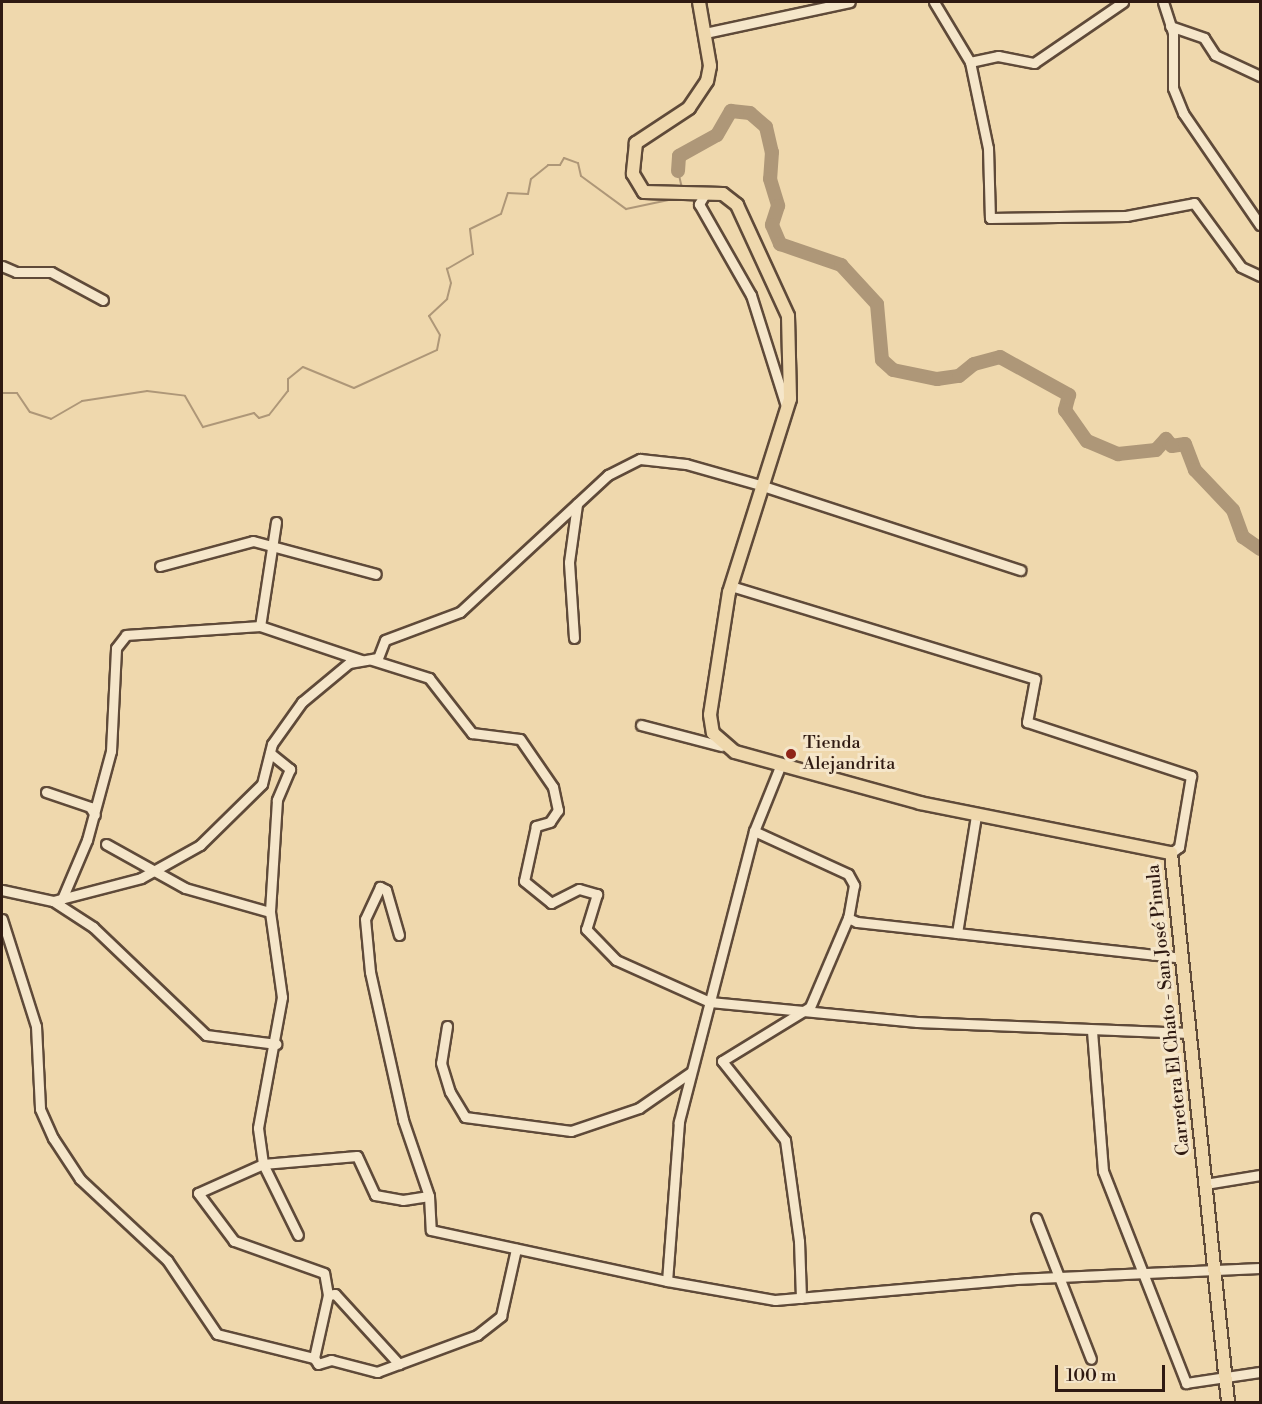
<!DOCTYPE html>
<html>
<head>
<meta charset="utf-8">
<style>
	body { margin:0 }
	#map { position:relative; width:1262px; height:1404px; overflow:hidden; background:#efd8ad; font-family:"Libre Bodoni",serif }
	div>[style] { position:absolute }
	.stream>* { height:2px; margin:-1px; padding:0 1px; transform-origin:1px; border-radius:1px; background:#ae9778 }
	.river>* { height:14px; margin:-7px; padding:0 7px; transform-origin:7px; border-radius:7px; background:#ae9778 }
	.roads { filter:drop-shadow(2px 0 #5f4a39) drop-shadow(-2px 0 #5f4a39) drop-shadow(0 2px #5f4a39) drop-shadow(0 -2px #5f4a39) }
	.minor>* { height:9px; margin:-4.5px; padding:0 4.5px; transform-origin:4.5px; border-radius:4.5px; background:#f5e6ca }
	.major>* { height:12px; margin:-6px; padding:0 6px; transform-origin:6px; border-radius:6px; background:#efd8ad }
	.dots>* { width:16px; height:16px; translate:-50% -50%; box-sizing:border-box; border:3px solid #f5e6ca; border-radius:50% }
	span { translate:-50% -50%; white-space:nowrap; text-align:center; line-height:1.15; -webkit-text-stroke:6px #f5e6ca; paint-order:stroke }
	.poi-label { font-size:18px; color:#2f1a12 }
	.left { translate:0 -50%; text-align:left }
	.street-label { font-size:18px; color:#2f1a12 }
	.frame { position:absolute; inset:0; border:3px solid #2f1a12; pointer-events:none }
	.scale { position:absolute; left:1055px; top:1365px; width:110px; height:27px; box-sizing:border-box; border:3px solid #2f1a12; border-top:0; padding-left:8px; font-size:18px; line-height:21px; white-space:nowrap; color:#2f1a12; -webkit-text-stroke:4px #f5e6ca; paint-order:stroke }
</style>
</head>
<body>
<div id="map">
	<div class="stream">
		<i style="left:678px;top:171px;width:17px;rotate:77deg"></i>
		<i style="left:2px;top:393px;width:15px"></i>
		<i style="left:17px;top:393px;width:23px;rotate:56deg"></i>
		<i style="left:30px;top:412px;width:22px;rotate:18deg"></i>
		<i style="left:51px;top:419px;width:36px;rotate:-30deg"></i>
		<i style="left:82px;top:401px;width:66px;rotate:-8.7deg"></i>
		<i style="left:147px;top:391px;width:38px;rotate:7deg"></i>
		<i style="left:185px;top:396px;width:36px;rotate:60deg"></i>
		<i style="left:203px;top:427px;width:53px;rotate:-15.4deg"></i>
		<i style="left:254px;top:413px;width:7px;rotate:45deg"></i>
		<i style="left:259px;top:418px;width:10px;rotate:-17deg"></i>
		<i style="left:269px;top:415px;width:31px;rotate:-52deg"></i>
		<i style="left:288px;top:391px;width:12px;rotate:-90deg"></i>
		<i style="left:288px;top:379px;width:19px;rotate:-39deg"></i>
		<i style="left:303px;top:367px;width:55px;rotate:22.4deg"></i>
		<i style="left:354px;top:388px;width:91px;rotate:-24.6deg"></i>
		<i style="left:437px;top:350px;width:15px;rotate:-79deg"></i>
		<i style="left:440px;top:335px;width:22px;rotate:-120deg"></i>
		<i style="left:429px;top:316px;width:25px;rotate:-43deg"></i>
		<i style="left:447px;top:299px;width:16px;rotate:-76deg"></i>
		<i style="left:451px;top:283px;width:15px;rotate:-106deg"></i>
		<i style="left:447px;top:269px;width:30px;rotate:-30deg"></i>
		<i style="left:473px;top:254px;width:25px;rotate:-97deg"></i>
		<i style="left:470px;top:229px;width:34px;rotate:-26deg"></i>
		<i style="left:501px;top:214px;width:22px;rotate:-72deg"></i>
		<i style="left:508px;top:193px;width:20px;rotate:3deg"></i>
		<i style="left:528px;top:194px;width:15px;rotate:-79deg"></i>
		<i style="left:531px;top:179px;width:22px;rotate:-39deg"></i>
		<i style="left:548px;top:165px;width:12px"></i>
		<i style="left:560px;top:165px;width:8px;rotate:-60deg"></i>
		<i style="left:564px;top:158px;width:15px;rotate:20deg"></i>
		<i style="left:578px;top:163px;width:13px;rotate:77deg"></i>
		<i style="left:581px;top:176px;width:56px;rotate:36.3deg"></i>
		<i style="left:626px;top:209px;width:58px;rotate:-11.9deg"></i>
	</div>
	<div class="river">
		<i style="left:678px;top:171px;width:15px;rotate:-86deg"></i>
		<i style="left:679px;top:156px;width:43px;rotate:-28.9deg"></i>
		<i style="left:717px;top:135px;width:28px;rotate:-60deg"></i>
		<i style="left:731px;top:111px;width:19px;rotate:6deg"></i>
		<i style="left:750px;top:113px;width:21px;rotate:41deg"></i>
		<i style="left:766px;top:127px;width:26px;rotate:77deg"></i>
		<i style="left:772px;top:152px;width:27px;rotate:94deg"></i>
		<i style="left:770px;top:179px;width:28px;rotate:73deg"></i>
		<i style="left:778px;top:206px;width:20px;rotate:108deg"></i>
		<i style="left:772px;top:225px;width:21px;rotate:67deg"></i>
		<i style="left:780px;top:244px;width:65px;rotate:19deg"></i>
		<i style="left:841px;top:265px;width:53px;rotate:47.3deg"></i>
		<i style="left:877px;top:304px;width:56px;rotate:84.9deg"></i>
		<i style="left:882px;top:360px;width:15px;rotate:42deg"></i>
		<i style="left:893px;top:370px;width:45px;rotate:11.6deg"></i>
		<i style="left:937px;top:379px;width:22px;rotate:-8deg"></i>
		<i style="left:959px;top:376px;width:19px;rotate:-39deg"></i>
		<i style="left:974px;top:364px;width:27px;rotate:-15deg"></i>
		<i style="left:1000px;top:357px;width:79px;rotate:28.8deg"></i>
		<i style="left:1069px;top:395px;width:16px;rotate:105deg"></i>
		<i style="left:1065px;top:410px;width:38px;rotate:55deg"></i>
		<i style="left:1087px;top:441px;width:34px;rotate:23deg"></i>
		<i style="left:1118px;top:454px;width:38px;rotate:-6deg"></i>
		<i style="left:1156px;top:450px;width:15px;rotate:-48deg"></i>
		<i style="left:1166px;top:439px;width:9px;rotate:49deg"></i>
		<i style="left:1172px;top:446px;width:13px;rotate:-9deg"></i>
		<i style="left:1185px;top:444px;width:28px;rotate:69deg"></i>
		<i style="left:1195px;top:470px;width:55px;rotate:46.5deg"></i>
		<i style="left:1233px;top:510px;width:29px;rotate:70deg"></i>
		<i style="left:1243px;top:537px;width:21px;rotate:35deg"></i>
	</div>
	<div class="roads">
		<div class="minor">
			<i style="left:934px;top:2px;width:70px;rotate:59deg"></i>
			<i style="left:970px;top:62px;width:88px;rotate:78.2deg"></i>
			<i style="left:988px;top:148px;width:70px;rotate:88.4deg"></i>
			<i style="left:990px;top:218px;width:136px;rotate:-0.8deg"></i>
			<i style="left:1126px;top:216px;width:69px;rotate:-10.8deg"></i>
			<i style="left:1194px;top:203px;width:79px;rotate:53.7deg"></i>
			<i style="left:1241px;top:267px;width:21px;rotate:25deg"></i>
			<i style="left:1163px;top:2px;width:33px;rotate:72deg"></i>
			<i style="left:1173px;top:33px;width:55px;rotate:90deg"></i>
			<i style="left:1173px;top:88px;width:27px;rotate:68deg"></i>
			<i style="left:1183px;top:113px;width:136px;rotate:55.5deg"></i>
			<i style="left:1170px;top:26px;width:36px;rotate:19deg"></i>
			<i style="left:1204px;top:38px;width:20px;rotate:57deg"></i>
			<i style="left:1215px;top:55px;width:50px;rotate:25deg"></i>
			<i style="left:705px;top:33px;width:148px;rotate:-12.1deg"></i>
			<i style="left:970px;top:62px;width:29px;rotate:-12deg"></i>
			<i style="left:998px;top:56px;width:37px;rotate:11deg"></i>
			<i style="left:1034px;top:63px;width:108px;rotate:-34.4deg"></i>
			<i style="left:705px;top:194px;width:12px;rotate:121deg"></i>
			<i style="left:699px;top:204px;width:105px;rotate:60.3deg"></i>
			<i style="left:751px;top:295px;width:120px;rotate:72.5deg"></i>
			<i style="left:2px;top:266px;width:15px;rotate:23deg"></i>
			<i style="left:16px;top:272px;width:35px"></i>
			<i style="left:51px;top:272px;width:59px;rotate:28.3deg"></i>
			<i style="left:276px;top:522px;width:105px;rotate:98.7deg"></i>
			<i style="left:260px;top:626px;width:107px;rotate:18.6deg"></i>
			<i style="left:160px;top:566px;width:96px;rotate:-15deg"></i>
			<i style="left:253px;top:541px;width:127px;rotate:15deg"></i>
			<i style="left:731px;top:586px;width:318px;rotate:17deg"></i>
			<i style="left:1035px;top:679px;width:44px;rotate:100.5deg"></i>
			<i style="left:1027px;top:722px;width:173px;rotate:18.2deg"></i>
			<i style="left:1191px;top:776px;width:72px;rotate:99.6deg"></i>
			<i style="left:1179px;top:847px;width:10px;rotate:143deg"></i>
			<i style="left:574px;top:638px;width:76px;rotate:-93.8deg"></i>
			<i style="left:569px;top:562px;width:59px;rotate:-82.1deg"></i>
			<i style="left:372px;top:660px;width:60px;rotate:17.5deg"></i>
			<i style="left:429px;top:678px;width:70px;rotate:52deg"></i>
			<i style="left:472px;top:733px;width:48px;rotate:7.1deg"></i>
			<i style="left:520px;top:739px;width:58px;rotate:55.5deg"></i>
			<i style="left:553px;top:787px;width:24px;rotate:78deg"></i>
			<i style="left:558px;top:810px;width:14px;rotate:124deg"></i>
			<i style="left:550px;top:822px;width:15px;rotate:164deg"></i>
			<i style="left:536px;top:826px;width:56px;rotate:102.3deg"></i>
			<i style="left:524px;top:881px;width:35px;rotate:39deg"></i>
			<i style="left:551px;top:903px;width:31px;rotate:-27deg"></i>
			<i style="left:579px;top:889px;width:19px;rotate:16deg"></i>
			<i style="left:597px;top:894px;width:37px;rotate:107deg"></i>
			<i style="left:586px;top:929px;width:43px;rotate:45.9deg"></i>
			<i style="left:616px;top:960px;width:103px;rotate:24.1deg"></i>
			<i style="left:710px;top:1002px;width:208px;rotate:5.5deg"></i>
			<i style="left:917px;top:1022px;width:273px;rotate:2.3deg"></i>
			<i style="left:641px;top:725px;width:83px;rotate:14.7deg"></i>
			<i style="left:270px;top:753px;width:26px;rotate:39deg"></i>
			<i style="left:290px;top:769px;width:34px;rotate:113deg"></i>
			<i style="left:277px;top:800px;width:112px;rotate:93.6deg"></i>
			<i style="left:270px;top:912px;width:86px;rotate:82deg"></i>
			<i style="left:282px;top:997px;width:133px;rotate:100.4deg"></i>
			<i style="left:258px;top:1128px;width:36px;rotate:82deg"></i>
			<i style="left:263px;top:1164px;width:79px;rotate:63.8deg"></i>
			<i style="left:781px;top:764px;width:72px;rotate:111.9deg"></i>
			<i style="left:754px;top:831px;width:301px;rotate:104.5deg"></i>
			<i style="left:679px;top:1122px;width:159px;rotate:94.3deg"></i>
			<i style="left:667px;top:1281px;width:110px;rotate:10deg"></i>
			<i style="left:775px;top:1300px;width:242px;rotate:-5deg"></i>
			<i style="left:1016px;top:1279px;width:244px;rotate:-2.6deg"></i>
			<i style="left:46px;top:792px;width:46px;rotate:18.8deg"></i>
			<i style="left:90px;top:807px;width:9px;rotate:58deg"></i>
			<i style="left:754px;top:831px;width:103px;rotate:24.6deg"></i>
			<i style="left:848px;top:874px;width:13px;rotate:61deg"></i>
			<i style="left:854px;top:885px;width:34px;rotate:100deg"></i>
			<i style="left:848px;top:918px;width:10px;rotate:24deg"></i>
			<i style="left:857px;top:922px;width:327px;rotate:6.3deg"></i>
			<i style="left:106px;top:844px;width:90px;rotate:29.1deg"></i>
			<i style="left:185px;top:888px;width:88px;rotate:15.8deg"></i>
			<i style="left:2px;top:890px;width:52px;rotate:12.2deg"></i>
			<i style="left:53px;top:901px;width:91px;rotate:-14.6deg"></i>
			<i style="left:141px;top:878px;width:68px;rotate:-29.2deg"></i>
			<i style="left:200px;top:845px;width:87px;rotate:-44.5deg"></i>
			<i style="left:262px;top:784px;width:41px;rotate:-76deg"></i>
			<i style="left:272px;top:744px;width:52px;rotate:-54.5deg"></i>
			<i style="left:302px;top:702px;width:61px;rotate:-39.7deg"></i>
			<i style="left:349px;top:663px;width:29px;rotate:-10deg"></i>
			<i style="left:378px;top:658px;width:19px;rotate:-69deg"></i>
			<i style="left:385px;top:640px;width:80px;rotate:-20.5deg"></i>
			<i style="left:460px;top:612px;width:202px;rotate:-42.8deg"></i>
			<i style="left:608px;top:475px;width:36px;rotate:-27deg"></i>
			<i style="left:640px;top:459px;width:46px;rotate:6.2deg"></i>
			<i style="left:686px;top:464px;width:77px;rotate:15.8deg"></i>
			<i style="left:760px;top:485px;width:274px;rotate:18.1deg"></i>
			<i style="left:62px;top:899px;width:64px;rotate:-67deg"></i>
			<i style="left:87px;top:840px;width:92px;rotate:-74.9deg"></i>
			<i style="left:111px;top:751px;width:103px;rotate:-87.2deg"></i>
			<i style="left:116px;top:648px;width:16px;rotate:-52deg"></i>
			<i style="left:126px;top:635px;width:134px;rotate:-3.8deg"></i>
			<i style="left:53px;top:901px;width:48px;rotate:33deg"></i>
			<i style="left:93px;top:927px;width:156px;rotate:43.7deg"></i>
			<i style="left:206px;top:1035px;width:71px;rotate:7.3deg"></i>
			<i style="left:2px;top:919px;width:112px;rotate:72.4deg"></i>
			<i style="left:36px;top:1026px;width:83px;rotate:87.2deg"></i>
			<i style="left:40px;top:1109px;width:32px;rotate:66deg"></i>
			<i style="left:53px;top:1138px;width:49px;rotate:56.6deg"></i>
			<i style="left:80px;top:1179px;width:119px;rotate:43deg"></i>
			<i style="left:167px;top:1260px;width:89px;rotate:56deg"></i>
			<i style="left:217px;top:1334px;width:100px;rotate:13.9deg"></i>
			<i style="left:314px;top:1358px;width:7px;rotate:56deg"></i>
			<i style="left:318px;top:1364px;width:14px;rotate:-17deg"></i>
			<i style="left:331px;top:1360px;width:48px;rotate:14.6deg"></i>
			<i style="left:377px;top:1372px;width:107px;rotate:-20.3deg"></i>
			<i style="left:477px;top:1335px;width:31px;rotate:-38deg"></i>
			<i style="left:501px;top:1316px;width:69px;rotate:-77.4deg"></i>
			<i style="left:957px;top:933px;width:119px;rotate:-80.8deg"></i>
			<i style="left:399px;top:935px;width:47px;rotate:-106.1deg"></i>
			<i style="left:386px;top:890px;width:7px;rotate:-153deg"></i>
			<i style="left:380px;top:887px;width:35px;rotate:115deg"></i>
			<i style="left:365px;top:919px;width:53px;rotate:84.6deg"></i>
			<i style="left:370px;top:972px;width:152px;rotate:77.4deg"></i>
			<i style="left:403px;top:1120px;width:80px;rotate:71.1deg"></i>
			<i style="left:447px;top:1026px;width:37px;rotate:99deg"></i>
			<i style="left:441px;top:1063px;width:30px;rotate:73deg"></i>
			<i style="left:450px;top:1092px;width:29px;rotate:59deg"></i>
			<i style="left:465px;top:1117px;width:107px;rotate:7.5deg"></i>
			<i style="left:571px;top:1131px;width:72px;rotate:-18.7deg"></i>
			<i style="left:639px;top:1108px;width:63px;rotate:-34.7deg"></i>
			<i style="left:1092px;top:1031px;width:140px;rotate:85.5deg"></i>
			<i style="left:1103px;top:1171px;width:228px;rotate:68.6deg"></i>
			<i style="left:1186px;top:1383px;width:75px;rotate:-8.5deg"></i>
			<i style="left:1205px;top:1184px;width:56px;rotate:-9.3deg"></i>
			<i style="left:1036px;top:1218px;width:151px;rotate:68.7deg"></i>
			<i style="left:328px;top:1295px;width:7px;rotate:-8deg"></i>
			<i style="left:335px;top:1294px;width:95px;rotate:47.6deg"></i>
			<i style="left:801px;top:1298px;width:57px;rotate:-92deg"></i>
			<i style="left:799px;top:1241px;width:102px;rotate:-97.9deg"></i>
			<i style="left:785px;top:1140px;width:101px;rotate:-128.6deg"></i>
			<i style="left:722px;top:1061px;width:103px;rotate:-31.5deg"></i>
			<i style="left:810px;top:1007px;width:97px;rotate:-66.9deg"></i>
			<i style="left:314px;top:1358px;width:65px;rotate:-77.5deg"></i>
			<i style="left:328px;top:1295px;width:22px;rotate:-100deg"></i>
			<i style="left:324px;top:1273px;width:96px;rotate:-160.4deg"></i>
			<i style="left:234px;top:1241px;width:60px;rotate:-126.9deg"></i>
			<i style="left:198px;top:1193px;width:71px;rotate:-24deg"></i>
			<i style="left:263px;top:1164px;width:94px;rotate:-4.9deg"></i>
			<i style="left:357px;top:1156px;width:43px;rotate:65.2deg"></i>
			<i style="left:375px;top:1195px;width:28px;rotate:10deg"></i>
			<i style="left:403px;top:1200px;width:26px;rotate:-9deg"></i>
			<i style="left:429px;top:1196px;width:34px;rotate:87deg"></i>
			<i style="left:431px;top:1230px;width:241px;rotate:12.2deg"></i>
		</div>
		<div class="major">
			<i style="left:699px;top:2px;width:65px;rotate:80.2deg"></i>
			<i style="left:710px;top:66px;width:15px;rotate:101deg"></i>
			<i style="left:707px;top:81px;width:32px;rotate:124deg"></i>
			<i style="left:689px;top:108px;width:64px;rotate:146.6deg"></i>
			<i style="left:636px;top:143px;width:31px;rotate:96deg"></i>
			<i style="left:633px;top:174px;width:21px;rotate:59deg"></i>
			<i style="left:644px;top:192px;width:79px;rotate:1.5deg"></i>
			<i style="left:723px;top:194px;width:18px;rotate:38deg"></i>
			<i style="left:737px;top:205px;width:122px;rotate:65.3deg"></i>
			<i style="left:788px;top:316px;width:83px;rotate:88.6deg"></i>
			<i style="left:790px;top:399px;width:202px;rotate:107.5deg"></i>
			<i style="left:729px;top:592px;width:124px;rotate:98.8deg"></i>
			<i style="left:710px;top:715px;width:18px;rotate:81deg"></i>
			<i style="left:713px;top:733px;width:29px;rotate:41deg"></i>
			<i style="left:735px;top:752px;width:192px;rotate:15.4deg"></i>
			<i style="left:920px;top:803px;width:256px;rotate:11.3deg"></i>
			<i style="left:1171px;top:853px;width:552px;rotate:84.07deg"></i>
		</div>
	</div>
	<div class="dots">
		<i style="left:791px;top:754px;background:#8f2418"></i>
	</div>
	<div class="poi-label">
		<span class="left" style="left:803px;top:754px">Tienda<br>Alejandrita</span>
	</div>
	<div class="street-label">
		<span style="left:1169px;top:1010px;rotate:-96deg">Carretera El Chato - San José Pinula</span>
	</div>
	<div class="frame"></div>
	<div class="scale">100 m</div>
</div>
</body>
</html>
